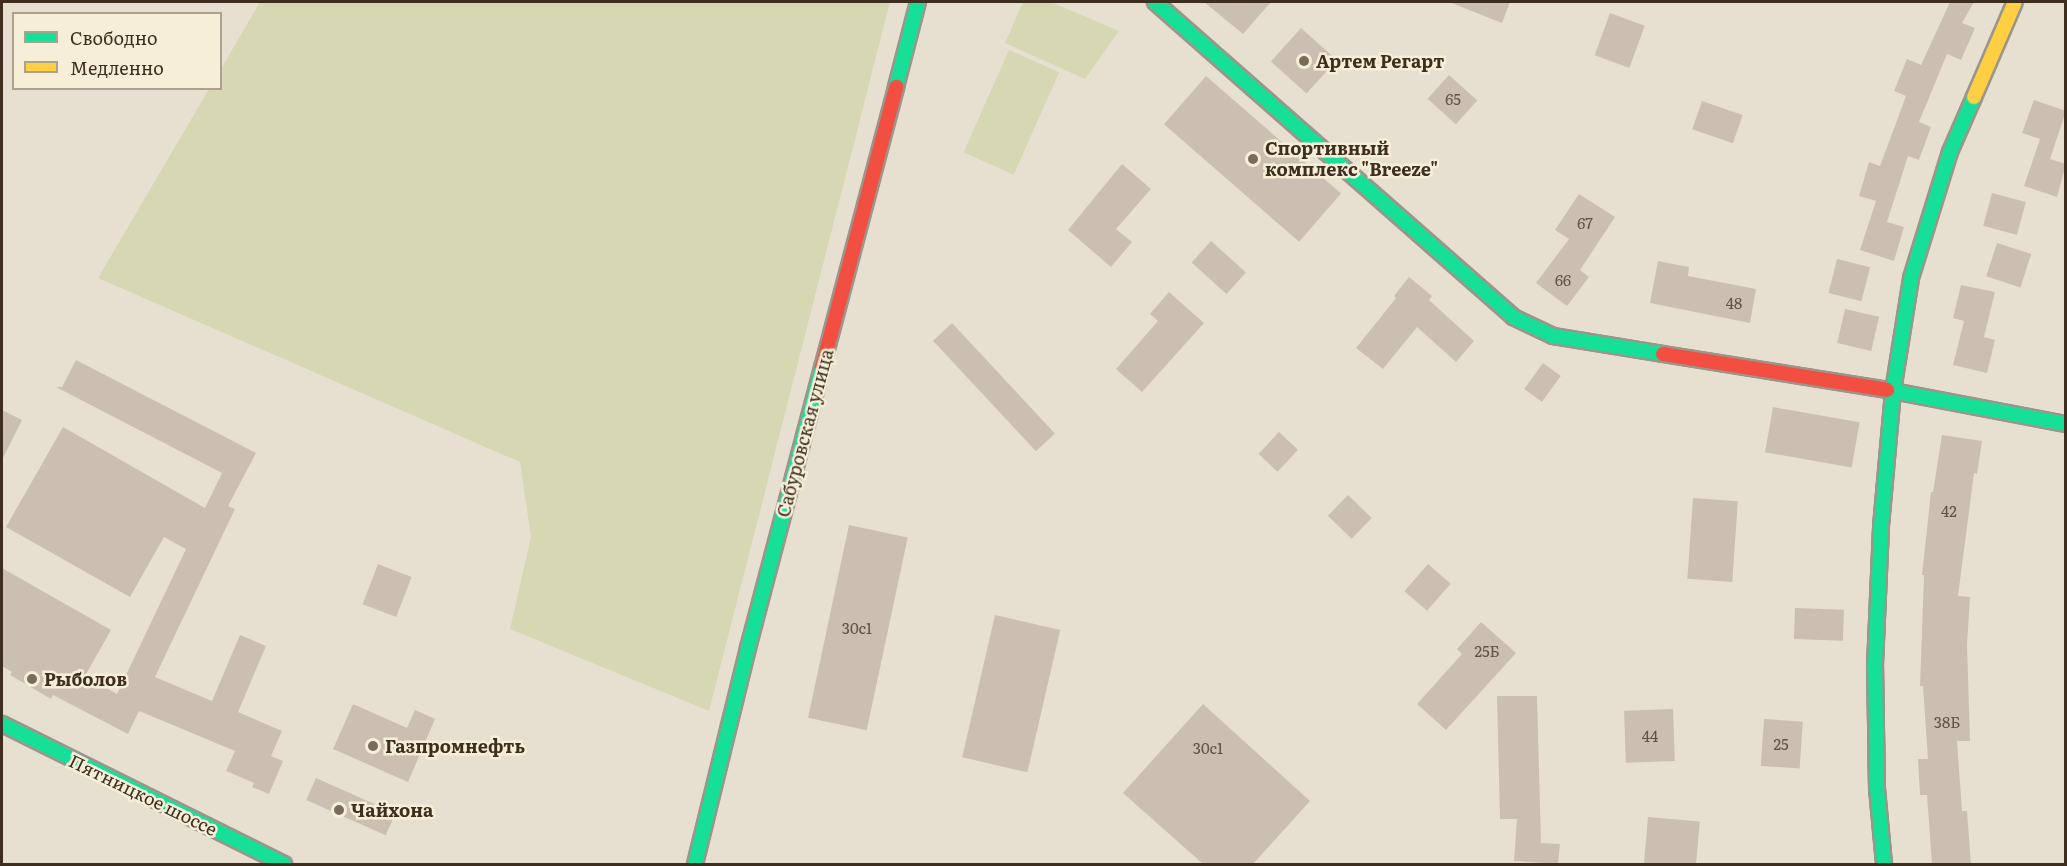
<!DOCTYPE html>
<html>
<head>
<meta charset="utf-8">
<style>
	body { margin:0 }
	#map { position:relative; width:2067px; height:866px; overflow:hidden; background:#e7e0d1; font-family:Literata,serif }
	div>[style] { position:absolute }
	.green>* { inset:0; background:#d6d7b3; transform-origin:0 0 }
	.building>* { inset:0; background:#cbbfb2; transform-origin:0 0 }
	.roads { filter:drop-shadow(2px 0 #9c958a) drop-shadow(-2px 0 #9c958a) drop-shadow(0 2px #9c958a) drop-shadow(0 -2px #9c958a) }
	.fast>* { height:14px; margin:-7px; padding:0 7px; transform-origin:7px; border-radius:7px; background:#16e098 }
	.slow>* { height:14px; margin:-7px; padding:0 7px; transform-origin:7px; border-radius:7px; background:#ffcf43 }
	.jam>* { height:14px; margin:-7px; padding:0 7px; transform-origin:7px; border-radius:7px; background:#f24e42 }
	.dots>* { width:16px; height:16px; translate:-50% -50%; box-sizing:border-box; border:3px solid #f7eed8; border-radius:50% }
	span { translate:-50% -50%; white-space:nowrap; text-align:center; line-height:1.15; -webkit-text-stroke:5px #f7eed8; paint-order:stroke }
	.number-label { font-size:15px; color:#605244 }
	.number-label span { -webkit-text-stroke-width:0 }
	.poi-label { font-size:18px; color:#3d2e20; font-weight:700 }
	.left { translate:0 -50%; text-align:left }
	.street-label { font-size:18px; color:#3d2e20 }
	.frame { position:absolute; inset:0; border:3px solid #3d2e20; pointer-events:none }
	.legend { position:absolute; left:12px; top:12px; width:210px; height:78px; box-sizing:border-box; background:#f7eed8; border:2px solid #ada18e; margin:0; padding:8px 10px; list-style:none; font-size:18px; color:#3d2e20 }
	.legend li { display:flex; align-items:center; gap:12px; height:30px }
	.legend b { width:30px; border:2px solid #ada18e }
</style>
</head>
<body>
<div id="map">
	<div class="green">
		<i style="clip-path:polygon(260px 2px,890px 2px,709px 711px,510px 629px,531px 537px,520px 462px,98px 278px,209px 89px,220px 88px,221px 69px)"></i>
		<i style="clip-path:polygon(1023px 2px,1051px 2px,1119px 31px,1085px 79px,1005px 43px)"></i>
		<i style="left:1009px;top:50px;width:55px;height:112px;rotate:24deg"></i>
	</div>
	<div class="building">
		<i style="clip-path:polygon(1204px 2px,1271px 2px,1243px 34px)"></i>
		<i style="clip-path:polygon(1449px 2px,1510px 2px,1502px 23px)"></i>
		<i style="clip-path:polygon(1950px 2px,1974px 2px,1962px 23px,1975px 28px,1961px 60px,1947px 54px,1919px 122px,1931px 127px,1919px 160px,1908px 156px,1887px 222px,1904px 227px,1894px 261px,1860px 250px,1876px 201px,1859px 196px,1869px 162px,1880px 166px,1906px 96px,1894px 91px,1907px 59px,1921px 65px)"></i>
		<i style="left:1610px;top:13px;width:37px;height:45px;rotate:20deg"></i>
		<i style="left:1301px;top:28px;width:48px;height:45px;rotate:42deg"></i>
		<i style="left:1449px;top:75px;width:38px;height:32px;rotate:42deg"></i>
		<i style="left:1206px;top:76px;width:179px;height:64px;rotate:41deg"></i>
		<i style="clip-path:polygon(2034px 100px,2066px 111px,2050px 159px,2066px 164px,2057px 197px,2024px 186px,2040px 139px,2022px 133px)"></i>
		<i style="left:1702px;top:101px;width:43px;height:30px;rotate:19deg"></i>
		<i style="clip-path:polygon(1122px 164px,1151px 189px,1116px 229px,1132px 242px,1111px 267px,1068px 230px)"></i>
		<i style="left:1992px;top:193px;width:35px;height:34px;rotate:15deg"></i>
		<i style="clip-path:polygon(1579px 194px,1615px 217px,1580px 270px,1589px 277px,1567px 306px,1536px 283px,1569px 239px,1555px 230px)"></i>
		<i style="left:1211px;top:241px;width:47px;height:29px;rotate:42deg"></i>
		<i style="left:1997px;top:243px;width:36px;height:35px;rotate:18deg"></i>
		<i style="left:1837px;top:259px;width:34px;height:35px;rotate:14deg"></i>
		<i style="clip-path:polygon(1658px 261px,1689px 267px,1688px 276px,1756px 289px,1750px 323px,1650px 303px)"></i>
		<i style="clip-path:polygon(1409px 277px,1432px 296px,1429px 300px,1474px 341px,1456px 362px,1417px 327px,1383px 369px,1356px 348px,1396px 298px,1394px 296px)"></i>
		<i style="clip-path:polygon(1961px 285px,1995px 292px,1984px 337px,1995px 340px,1987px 373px,1953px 365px,1964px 321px,1953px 318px)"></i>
		<i style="clip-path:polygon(1169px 292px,1204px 323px,1142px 392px,1116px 369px,1158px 321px,1150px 314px)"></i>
		<i style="left:1845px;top:309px;width:35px;height:35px;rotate:13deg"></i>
		<i style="left:952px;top:323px;width:151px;height:26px;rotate:47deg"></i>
		<i style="clip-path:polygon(76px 360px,256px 453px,228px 506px,235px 509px,155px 677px,212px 701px,240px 635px,266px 646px,238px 712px,282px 731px,271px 756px,283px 761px,269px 794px,252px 787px,254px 783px,226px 771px,235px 751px,139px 711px,128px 734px,53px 695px,51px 699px,10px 675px,12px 672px,2px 666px,2px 568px,111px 630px,85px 676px,117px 694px,186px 549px,164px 537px,130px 597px,6px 527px,63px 427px,205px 508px,222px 473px,56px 387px,62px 387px)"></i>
		<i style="left:1543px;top:363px;width:22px;height:32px;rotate:36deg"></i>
		<i style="left:1773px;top:407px;width:88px;height:46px;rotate:10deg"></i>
		<i style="clip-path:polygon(2px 410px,22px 420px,2px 460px)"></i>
		<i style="left:1279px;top:432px;width:26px;height:30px;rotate:43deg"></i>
		<i style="clip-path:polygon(1942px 435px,1982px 441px,1977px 474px,1974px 473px,1958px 596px,1970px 597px,1967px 645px,1970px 741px,1957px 741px,1962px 811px,1967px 811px,1971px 864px,1932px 864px,1927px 795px,1920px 795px,1918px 759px,1928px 759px,1923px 686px,1920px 686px,1924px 575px,1922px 575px,1931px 492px,1933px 492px)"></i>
		<i style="left:1348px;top:495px;width:33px;height:29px;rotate:44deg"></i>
		<i style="left:1693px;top:498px;width:45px;height:81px;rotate:4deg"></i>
		<i style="left:849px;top:525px;width:60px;height:197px;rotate:12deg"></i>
		<i style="left:378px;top:564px;width:36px;height:43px;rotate:21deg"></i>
		<i style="left:1428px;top:564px;width:30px;height:36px;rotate:41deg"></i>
		<i style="left:1795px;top:608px;width:49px;height:31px;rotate:2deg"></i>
		<i style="left:995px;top:615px;width:67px;height:146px;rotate:13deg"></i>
		<i style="clip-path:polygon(1481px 622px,1516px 653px,1446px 730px,1417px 704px,1462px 654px,1457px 649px)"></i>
		<i style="clip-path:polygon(1497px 696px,1537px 696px,1541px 843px,1560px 844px,1558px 864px,1514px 861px,1517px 819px,1500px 819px)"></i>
		<i style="clip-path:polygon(353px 704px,407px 728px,415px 710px,435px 719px,408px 782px,333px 749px)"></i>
		<i style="clip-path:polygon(1203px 704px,1310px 801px,1253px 864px,1203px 864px,1123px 793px)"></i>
		<i style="left:1673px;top:709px;width:52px;height:49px;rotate:88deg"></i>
		<i style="left:1764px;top:719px;width:39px;height:47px;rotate:4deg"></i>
		<i style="left:316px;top:778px;width:87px;height:24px;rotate:24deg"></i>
		<i style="left:1648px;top:817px;width:52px;height:46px;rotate:5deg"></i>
	</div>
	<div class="roads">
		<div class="fast">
			<i style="left:1155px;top:2px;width:477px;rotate:41.3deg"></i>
			<i style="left:1513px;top:317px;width:44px;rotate:25.4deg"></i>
			<i style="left:1553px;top:336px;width:111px;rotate:9.3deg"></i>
			<i style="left:896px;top:87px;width:88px;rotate:-75.5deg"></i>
			<i style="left:1887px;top:390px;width:182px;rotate:10.8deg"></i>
			<i style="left:2px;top:724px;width:315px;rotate:26.4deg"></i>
			<i style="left:695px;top:864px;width:222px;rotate:-76.2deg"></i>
			<i style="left:748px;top:648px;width:290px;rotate:-75.2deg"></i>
			<i style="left:1884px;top:864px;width:75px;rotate:-95.3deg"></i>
			<i style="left:1877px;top:789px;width:124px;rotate:-90.9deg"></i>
			<i style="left:1875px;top:665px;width:139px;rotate:-87.5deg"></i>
			<i style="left:1881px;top:526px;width:136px;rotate:-84.9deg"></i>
			<i style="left:1893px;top:391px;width:114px;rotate:-80.9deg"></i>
			<i style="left:1911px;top:278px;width:132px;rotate:-72.8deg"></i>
			<i style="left:1950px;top:152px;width:60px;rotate:-66.4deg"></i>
		</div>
		<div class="slow">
			<i style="left:1974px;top:97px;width:103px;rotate:-66.7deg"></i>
		</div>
		<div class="jam">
			<i style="left:1663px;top:354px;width:227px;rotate:9.1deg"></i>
			<i style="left:822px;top:368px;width:291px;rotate:-75.2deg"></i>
		</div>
	</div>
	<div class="dots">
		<i style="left:1304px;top:61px;background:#786c5e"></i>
		<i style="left:1253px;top:159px;background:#786c5e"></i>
		<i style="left:32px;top:679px;background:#786c5e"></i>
		<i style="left:373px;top:746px;background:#786c5e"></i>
		<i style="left:339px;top:810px;background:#786c5e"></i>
	</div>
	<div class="number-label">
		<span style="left:1453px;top:99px">65</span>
		<span style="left:1585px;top:223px">67</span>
		<span style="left:1563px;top:280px">66</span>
		<span style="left:1734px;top:303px">48</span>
		<span style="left:1949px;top:511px">42</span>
		<span style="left:857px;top:628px">30с1</span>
		<span style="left:1487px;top:651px">25Б</span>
		<span style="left:1947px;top:722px">38Б</span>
		<span style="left:1650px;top:736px">44</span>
		<span style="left:1781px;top:744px">25</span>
		<span style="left:1208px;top:748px">30с1</span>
	</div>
	<div class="poi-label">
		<span class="left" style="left:1316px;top:61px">Артем Регарт</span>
		<span class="left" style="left:1265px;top:159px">Спортивный<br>комплекс "Breeze"</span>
		<span class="left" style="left:44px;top:679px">Рыболов</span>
		<span class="left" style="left:385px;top:746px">Газпромнефть</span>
		<span class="left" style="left:351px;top:810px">Чайхона</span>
	</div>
	<div class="street-label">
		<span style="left:805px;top:433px;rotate:-75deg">Сабуровская улица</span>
		<span style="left:143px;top:795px;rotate:26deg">Пятницкое шоссе</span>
	</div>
	<div class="frame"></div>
	<ul class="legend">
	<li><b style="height:8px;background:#16e098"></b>Свободно</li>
	<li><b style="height:8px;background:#ffcf43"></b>Медленно</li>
	</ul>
</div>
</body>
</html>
